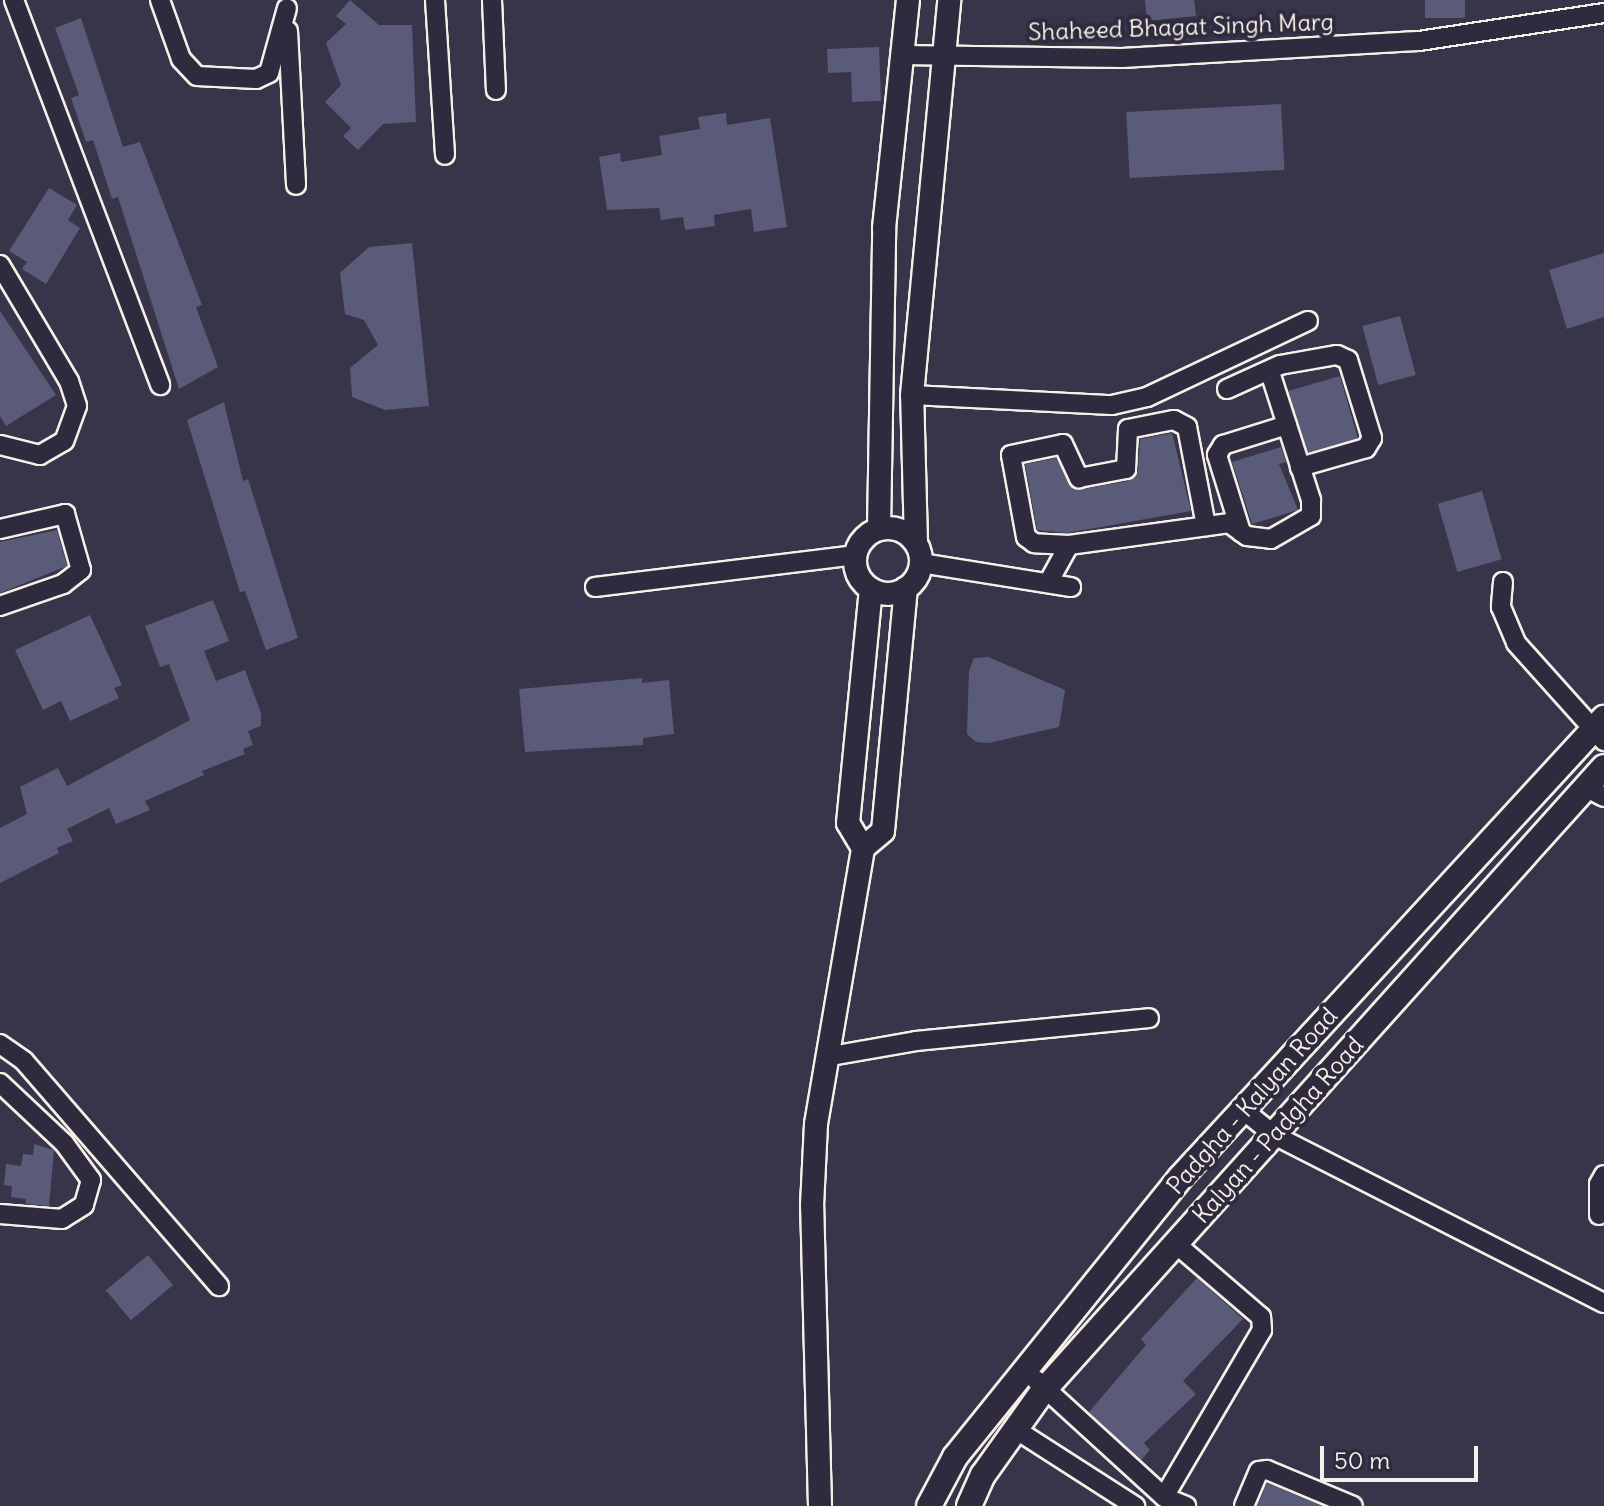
<!DOCTYPE html>
<html>
<head>
<meta charset="utf-8">
<style>
	body { margin:0 }
	#map { position:relative; width:1604px; height:1506px; overflow:hidden; background:#383449; font-family:Delius,sans-serif }
	div>[style] { position:absolute }
	.building>* { inset:0; background:#5a5b78; transform-origin:0 0 }
	.roads { filter:drop-shadow(2px 0 #f4f1e8) drop-shadow(-2px 0 #f4f1e8) drop-shadow(0 2px #f4f1e8) drop-shadow(0 -2px #f4f1e8) }
	.minor>* { height:18px; margin:-9px; padding:0 9px; transform-origin:9px; border-radius:9px; background:#2f2a3d }
	.tertiary>* { height:22px; margin:-11px; padding:0 11px; transform-origin:11px; border-radius:11px; background:#2f2a3d }
	.tertiary>.ring { margin:-11px; padding:0; box-sizing:content-box; background:none; border:22px solid #2f2a3d; border-radius:50% }
	.secondary>* { height:24px; margin:-12px; padding:0 12px; transform-origin:12px; border-radius:12px; background:#2f2a3d }
	span { translate:-50% -50%; white-space:nowrap; text-align:center; line-height:1.15; -webkit-text-stroke:8px #2f2a3d; paint-order:stroke }
	.street-label { font-size:24px; color:#f4f1e8 }
	.scale { position:absolute; left:1320px; top:1446px; width:158px; height:36px; box-sizing:border-box; border:4px solid #f4f1e8; border-top:0; padding-left:10px; font-size:24px; line-height:28px; white-space:nowrap; color:#f4f1e8; -webkit-text-stroke:6px #2f2a3d; paint-order:stroke }
</style>
</head>
<body>
<div id="map">
	<div class="building">
		<i style="clip-path:polygon(350px 0,379px 25px,412px 25px,416px 122px,383px 124px,358px 150px,343px 136px,351px 128px,325px 102px,341px 85px,326px 43px,346px 24px,336px 16px)"></i>
		<i style="clip-path:polygon(1145px 0,1194px 0,1196px 16px,1147px 21px)"></i>
		<i style="left:1425px;top:0;width:40px;height:18px"></i>
		<i style="clip-path:polygon(81px 18px,123px 147px,140px 142px,202px 305px,196px 307px,218px 367px,179px 389px,118px 197px,112px 199px,93px 140px,86px 142px,71px 98px,79px 95px,55px 28px)"></i>
		<i style="clip-path:polygon(879px 47px,881px 101px,852px 102px,851px 72px,828px 73px,827px 49px)"></i>
		<i style="left:1281px;top:104px;width:66px;height:155px;rotate:87deg"></i>
		<i style="clip-path:polygon(726px 113px,727px 125px,770px 118px,787px 227px,754px 232px,751px 209px,714px 215px,715px 226px,685px 230px,683px 217px,661px 220px,659px 208px,607px 210px,599px 157px,620px 153px,621px 162px,662px 155px,659px 136px,700px 129px,698px 117px)"></i>
		<i style="clip-path:polygon(49px 188px,77px 205px,68px 220px,80px 228px,46px 284px,22px 269px,27px 262px,9px 251px)"></i>
		<i style="clip-path:polygon(412px 243px,429px 406px,385px 410px,352px 397px,350px 368px,378px 345px,364px 320px,345px 314px,340px 273px,369px 247px)"></i>
		<i style="clip-path:polygon(1604px 253px,1604px 317px,1567px 329px,1549px 270px)"></i>
		<i style="clip-path:polygon(0 311px,56px 395px,6px 426px,0 416px)"></i>
		<i style="left:1400px;top:316px;width:61px;height:39px;rotate:75deg"></i>
		<i style="left:1340px;top:376px;width:65px;height:54px;rotate:74deg"></i>
		<i style="clip-path:polygon(224px 402px,243px 481px,248px 479px,298px 638px,266px 650px,245px 591px,240px 592px,187px 420px)"></i>
		<i style="clip-path:polygon(1172px 433px,1191px 511px,1067px 533px,1037px 530px,1025px 464px,1056px 458px,1077px 490px,1128px 481px,1138px 470px,1140px 439px)"></i>
		<i style="clip-path:polygon(1281px 447px,1286px 462px,1279px 464px,1298px 510px,1252px 524px,1232px 462px)"></i>
		<i style="left:1482px;top:491px;width:71px;height:46px;rotate:74deg"></i>
		<i style="clip-path:polygon(57px 530px,67px 566px,0 593px,0 542px)"></i>
		<i style="clip-path:polygon(213px 600px,229px 641px,204px 651px,216px 681px,245px 670px,261px 713px,261px 726px,248px 731px,253px 745px,243px 749px,245px 754px,202px 771px,204px 775px,145px 801px,150px 810px,116px 824px,109px 808px,67px 829px,73px 841px,57px 848px,59px 853px,0 883px,0 828px,27px 814px,20px 787px,58px 768px,67px 786px,190px 720px,169px 664px,160px 667px,145px 626px)"></i>
		<i style="clip-path:polygon(90px 615px,122px 685px,114px 688px,119px 698px,70px 721px,61px 701px,43px 710px,15px 650px)"></i>
		<i style="clip-path:polygon(988px 657px,1065px 690px,1059px 727px,989px 743px,976px 742px,967px 734px,969px 671px,974px 658px)"></i>
		<i style="clip-path:polygon(642px 678px,642px 683px,669px 680px,674px 734px,643px 738px,643px 745px,525px 752px,519px 689px)"></i>
		<i style="clip-path:polygon(34px 1144px,54px 1150px,49px 1206px,26px 1204px,26px 1199px,11px 1197px,12px 1186px,4px 1185px,6px 1164px,21px 1166px,23px 1154px,33px 1155px)"></i>
		<i style="left:148px;top:1255px;width:39px;height:55px;rotate:50deg"></i>
		<i style="clip-path:polygon(1197px 1278px,1243px 1319px,1183px 1381px,1196px 1394px,1144px 1443px,1150px 1450px,1141px 1460px,1089px 1412px,1146px 1345px,1141px 1339px)"></i>
		<i style="clip-path:polygon(1267px 1483px,1322px 1506px,1257px 1506px)"></i>
	</div>
	<div class="roads">
		<div class="minor">
			<i style="left:14px;top:0;width:412px;rotate:69.2deg"></i>
			<i style="left:160px;top:0;width:63px;rotate:70.4deg"></i>
			<i style="left:181px;top:59px;width:23px;rotate:47deg"></i>
			<i style="left:197px;top:76px;width:59px;rotate:2.9deg"></i>
			<i style="left:256px;top:79px;width:14px;rotate:-25deg"></i>
			<i style="left:269px;top:73px;width:67px;rotate:-74.5deg"></i>
			<i style="left:435px;top:0;width:155px;rotate:86.3deg"></i>
			<i style="left:492px;top:0;width:90px;rotate:87.5deg"></i>
			<i style="left:288px;top:31px;width:154px;rotate:87deg"></i>
			<i style="left:902px;top:55px;width:220px;rotate:0.8deg"></i>
			<i style="left:1122px;top:58px;width:297px;rotate:-3.3deg"></i>
			<i style="left:1419px;top:41px;width:187px;rotate:-8.6deg"></i>
			<i style="left:0;top:265px;width:135px;rotate:59.3deg"></i>
			<i style="left:69px;top:381px;width:26px;rotate:72deg"></i>
			<i style="left:77px;top:406px;width:37px;rotate:110deg"></i>
			<i style="left:64px;top:441px;width:28px;rotate:150deg"></i>
			<i style="left:40px;top:455px;width:41px;rotate:-166deg"></i>
			<i style="left:1227px;top:389px;width:58px;rotate:-24.4deg"></i>
			<i style="left:1280px;top:365px;width:58px;rotate:-10deg"></i>
			<i style="left:1337px;top:355px;width:12px;rotate:24deg"></i>
			<i style="left:1348px;top:360px;width:82px;rotate:72.9deg"></i>
			<i style="left:1372px;top:438px;width:12px;rotate:121deg"></i>
			<i style="left:1366px;top:448px;width:69px;rotate:163.9deg"></i>
			<i style="left:912px;top:395px;width:200px;rotate:2.9deg"></i>
			<i style="left:1112px;top:405px;width:36px;rotate:-13deg"></i>
			<i style="left:1147px;top:397px;width:178px;rotate:-25.3deg"></i>
			<i style="left:0;top:529px;width:67px;rotate:-13deg"></i>
			<i style="left:65px;top:514px;width:58px;rotate:74.1deg"></i>
			<i style="left:81px;top:570px;width:23px;rotate:142deg"></i>
			<i style="left:63px;top:584px;width:67px;rotate:160.8deg"></i>
			<i style="left:1241px;top:532px;width:81px;rotate:-107.3deg"></i>
			<i style="left:1217px;top:455px;width:12px;rotate:-59deg"></i>
			<i style="left:1223px;top:445px;width:67px;rotate:-17.4deg"></i>
			<i style="left:1069px;top:545px;width:35px;rotate:-177deg"></i>
			<i style="left:1034px;top:543px;width:10px;rotate:-143deg"></i>
			<i style="left:1026px;top:537px;width:83px;rotate:-100.4deg"></i>
			<i style="left:1011px;top:455px;width:53px;rotate:-11.9deg"></i>
			<i style="left:1063px;top:444px;width:38px;rotate:65deg"></i>
			<i style="left:1079px;top:478px;width:48px;rotate:-10.8deg"></i>
			<i style="left:1126px;top:469px;width:40px;rotate:-87.1deg"></i>
			<i style="left:1128px;top:429px;width:47px;rotate:-11.1deg"></i>
			<i style="left:1174px;top:420px;width:15px;rotate:28deg"></i>
			<i style="left:1187px;top:427px;width:101px;rotate:79.1deg"></i>
			<i style="left:921px;top:563px;width:152px;rotate:9.1deg"></i>
			<i style="left:1503px;top:582px;width:25px;rotate:95deg"></i>
			<i style="left:1501px;top:607px;width:39px;rotate:67deg"></i>
			<i style="left:1516px;top:643px;width:132px;rotate:48.1deg"></i>
			<i style="left:1048px;top:583px;width:43px;rotate:-61.1deg"></i>
			<i style="left:1069px;top:545px;width:162px;rotate:-7.8deg"></i>
			<i style="left:1229px;top:523px;width:22px;rotate:36deg"></i>
			<i style="left:1247px;top:536px;width:24px;rotate:7deg"></i>
			<i style="left:1271px;top:539px;width:46px;rotate:-29.9deg"></i>
			<i style="left:1311px;top:516px;width:16px;rotate:-90deg"></i>
			<i style="left:1311px;top:500px;width:134px;rotate:-107.8deg"></i>
			<i style="left:595px;top:587px;width:263px;rotate:-7deg"></i>
			<i style="left:1587px;top:788px;width:19px;rotate:28deg"></i>
			<i style="left:0;top:1044px;width:29px;rotate:35deg"></i>
			<i style="left:24px;top:1061px;width:298px;rotate:49.1deg"></i>
			<i style="left:831px;top:1056px;width:86px;rotate:-10deg"></i>
			<i style="left:916px;top:1041px;width:234px;rotate:-5.6deg"></i>
			<i style="left:0;top:1083px;width:88px;rotate:43.2deg"></i>
			<i style="left:64px;top:1143px;width:46px;rotate:53.9deg"></i>
			<i style="left:91px;top:1180px;width:26px;rotate:106deg"></i>
			<i style="left:84px;top:1205px;width:26px;rotate:148deg"></i>
			<i style="left:62px;top:1219px;width:62px;rotate:-175.4deg"></i>
			<i style="left:1242px;top:1109px;width:41px;rotate:39.1deg"></i>
			<i style="left:1274px;top:1135px;width:370px;rotate:27deg"></i>
			<i style="left:1599px;top:1215px;width:31px;rotate:-90deg"></i>
			<i style="left:1599px;top:1184px;width:10px;rotate:-61deg"></i>
			<i style="left:1036px;top:1380px;width:173px;rotate:42.4deg"></i>
			<i style="left:1164px;top:1497px;width:24px;rotate:22deg"></i>
			<i style="left:1015px;top:1429px;width:143px;rotate:32.7deg"></i>
			<i style="left:1164px;top:1497px;width:194px;rotate:-59.6deg"></i>
			<i style="left:1262px;top:1330px;width:13px;rotate:-94deg"></i>
			<i style="left:1261px;top:1317px;width:113px;rotate:-139.3deg"></i>
			<i style="left:1244px;top:1506px;width:38px;rotate:-67deg"></i>
			<i style="left:1259px;top:1471px;width:8px;rotate:-7deg"></i>
			<i style="left:1267px;top:1470px;width:93px;rotate:22.7deg"></i>
		</div>
		<div class="tertiary">
			<i class="ring" style="left:855px;top:528px;width:44px;height:44px"></i>
			<i style="left:879px;top:529px;width:301px;rotate:-89deg"></i>
			<i style="left:884px;top:228px;width:229px;rotate:-84deg"></i>
			<i style="left:916px;top:543px;width:148px;rotate:-91.5deg"></i>
			<i style="left:912px;top:395px;width:397px;rotate:-84.6deg"></i>
			<i style="left:863px;top:848px;width:26px;rotate:-40deg"></i>
			<i style="left:883px;top:831px;width:244px;rotate:-84.6deg"></i>
			<i style="left:820px;top:1506px;width:300px;rotate:-91.5deg"></i>
			<i style="left:812px;top:1206px;width:82px;rotate:-87.2deg"></i>
			<i style="left:816px;top:1124px;width:280px;rotate:-80.3deg"></i>
			<i style="left:863px;top:848px;width:29px;rotate:-121deg"></i>
			<i style="left:848px;top:823px;width:235px;rotate:-84.4deg"></i>
		</div>
		<div class="secondary">
			<i style="left:929px;top:1506px;width:55px;rotate:-62deg"></i>
			<i style="left:955px;top:1457px;width:358px;rotate:-51.1deg"></i>
			<i style="left:1180px;top:1178px;width:626px;rotate:-47.33deg"></i>
			<i style="left:969px;top:1506px;width:34px;rotate:-66deg"></i>
			<i style="left:983px;top:1475px;width:103px;rotate:-54.5deg"></i>
			<i style="left:1043px;top:1391px;width:839px;rotate:-48.04deg"></i>
		</div>
	</div>
	<div class="street-label">
		<span style="left:1181px;top:27px;rotate:-2deg">Shaheed Bhagat Singh Marg</span>
		<span style="left:1252px;top:1101px;rotate:-48deg">Padgha - Kalyan Road</span>
		<span style="left:1278px;top:1130px;rotate:-48deg">Kalyan - Padgha Road</span>
	</div>
	<div class="scale">50 m</div>
</div>
</body>
</html>
